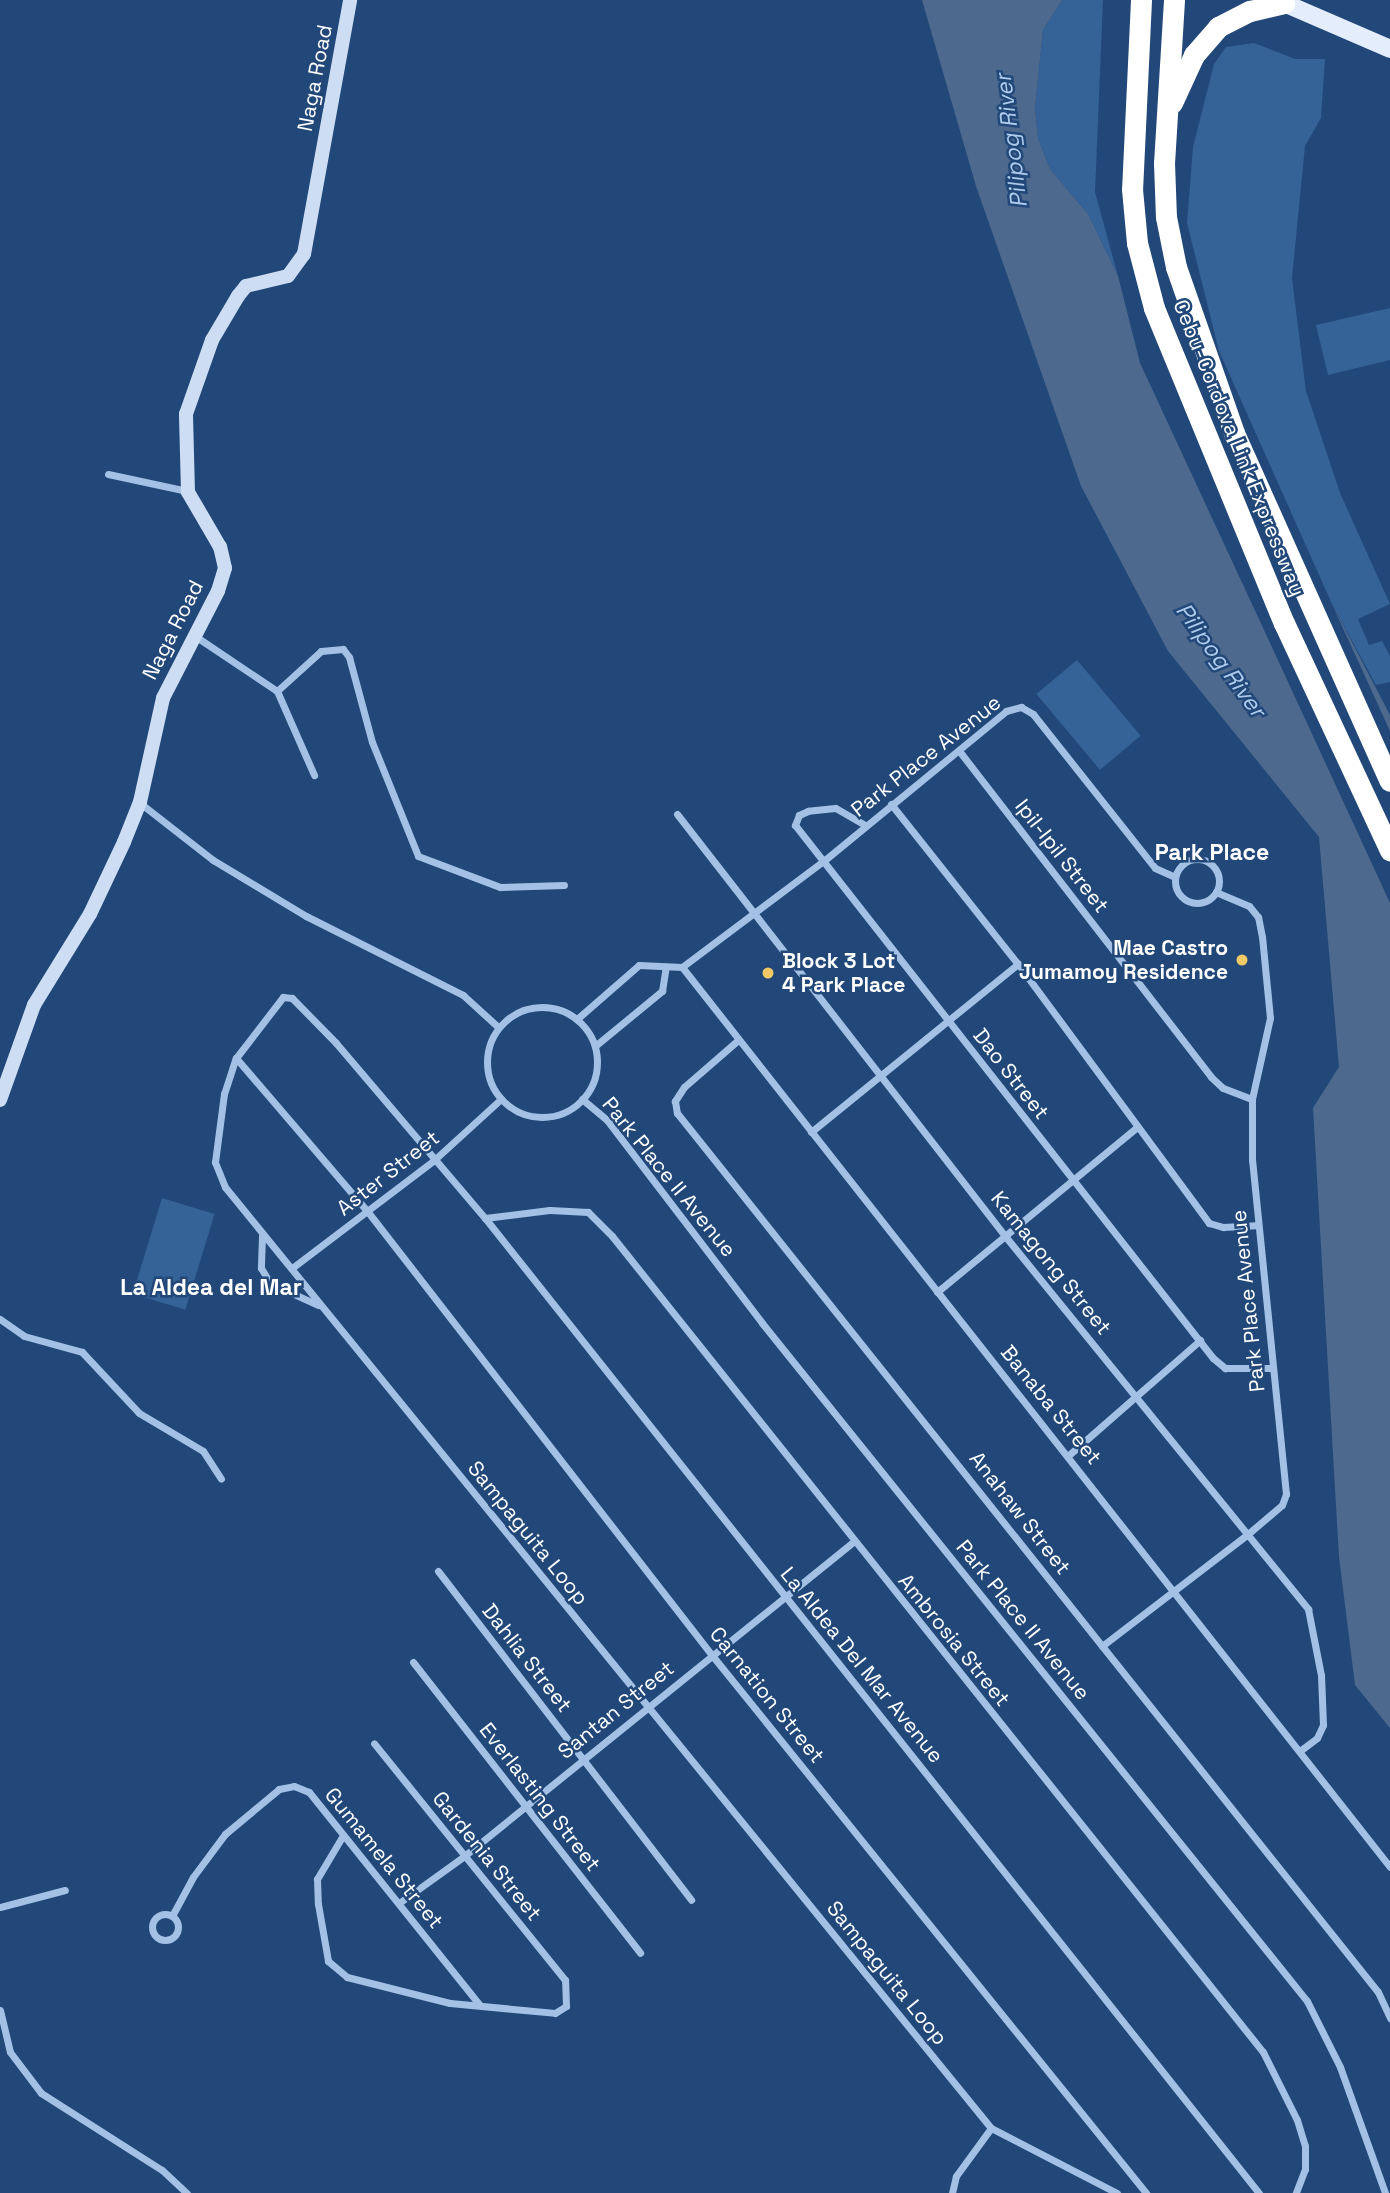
<!DOCTYPE html>
<html>
<head>
<meta charset="utf-8">
<style>
	body { margin:0 }
	#map { position:relative; width:1390px; height:2193px; overflow:hidden; background:#224879; font-family:"Space Grotesk",sans-serif }
	div>[style] { position:absolute }
	.green>* { inset:0; background:#356297; transform-origin:0 0 }
	.water>* { inset:0; background:#4d6a8e }
	.pier>* { inset:0; background:#224879 }
	.street>* { height:7px; margin:-3.5px; padding:0 3.5px; transform-origin:3.5px; border-radius:3.5px; background:#a3c1e4 }
	.street>.ring { margin:-3.5px; padding:0; box-sizing:content-box; background:none; border:7px solid #a3c1e4; border-radius:50% }
	.secondary>* { height:14px; margin:-7px; padding:0 7px; transform-origin:7px; border-radius:7px; background:#cddef4 }
	.primary>* { height:18px; margin:-9px; padding:0 9px; transform-origin:9px; border-radius:9px; background:#e4edfc }
	.highway>* { height:21px; margin:-10.5px; padding:0 10.5px; transform-origin:10.5px; border-radius:10.5px; background:#fff }
	.dots>* { width:19px; height:19px; translate:-50% -50%; box-sizing:border-box; border:4px solid #224879; border-radius:50% }
	span { translate:-50% -50%; white-space:nowrap; text-align:center; line-height:1.15; -webkit-text-stroke:5px #224879; paint-order:stroke }
	.street-label { font-size:21px; color:#fff }
	.poi-label { font-size:21px; color:#fff; font-weight:700 }
	.right { translate:-100% -50%; text-align:right }
	.left { translate:0 -50%; text-align:left }
	.water-label { font-size:23px; color:#aecbec; font-style:italic }
	.neighbourhood-label { font-size:23px; color:#fff; font-weight:700 }
</style>
</head>
<body>
<div id="map">
	<div class="green">
		<i style="clip-path:polygon(1062px 0,1103px 0,1095px 192px,1118px 276px,1088px 214px,1050px 169px,1038px 138px,1035px 108px,1043px 30px)"></i>
		<i style="clip-path:polygon(1254px 43px,1295px 59px,1325px 59px,1321px 118px,1305px 146px,1292px 278px,1306px 391px,1340px 493px,1390px 604px,1358px 619px,1369px 645px,1382px 641px,1390px 656px,1390px 682px,1376px 685px,1332px 604px,1219px 351px,1187px 223px,1193px 147px,1214px 64px,1226px 47px)"></i>
		<i style="clip-path:polygon(1390px 308px,1390px 360px,1328px 375px,1316px 325px)"></i>
		<i style="left:1077px;top:660px;width:99px;height:53px;rotate:50deg"></i>
		<i style="left:162px;top:1198px;width:55px;height:100px;rotate:17deg"></i>
	</div>
	<div class="water">
		<i style="clip-path:polygon(922px 0,1062px 0,1043px 30px,1035px 108px,1038px 138px,1050px 169px,1088px 214px,1118px 276px,1140px 363px,1264px 630px,1332px 604px,1390px 715px,1390px 1728px,1355px 1685px,1339px 1557px,1313px 1108px,1339px 1067px,1319px 837px,1168px 651px,1081px 486px,976px 186px)"></i>
	</div>
	<div class="pier">
		<i style="clip-path:polygon(1332px 604px,1390px 731px,1390px 903px,1264px 630px)"></i>
	</div>
	<div class="street">
		<i style="left:108px;top:474px;width:81px;rotate:12.1deg"></i>
		<i style="left:195px;top:636px;width:99px;rotate:33.9deg"></i>
		<i style="left:277px;top:691px;width:92px;rotate:66.2deg"></i>
		<i style="left:277px;top:691px;width:59px;rotate:-42.3deg"></i>
		<i style="left:321px;top:651px;width:22px;rotate:-5deg"></i>
		<i style="left:343px;top:649px;width:10px;rotate:53deg"></i>
		<i style="left:349px;top:657px;width:88px;rotate:74.9deg"></i>
		<i style="left:372px;top:742px;width:123px;rotate:68deg"></i>
		<i style="left:418px;top:856px;width:88px;rotate:20.7deg"></i>
		<i style="left:500px;top:887px;width:64px;rotate:-1.8deg"></i>
		<i style="left:960px;top:752px;width:411px;rotate:52.3deg"></i>
		<i style="left:1211px;top:1077px;width:16px;rotate:43deg"></i>
		<i style="left:1223px;top:1088px;width:31px;rotate:21deg"></i>
		<i style="left:140px;top:803px;width:93px;rotate:38deg"></i>
		<i style="left:213px;top:860px;width:109px;rotate:31.1deg"></i>
		<i style="left:306px;top:916px;width:176px;rotate:26.7deg"></i>
		<i style="left:463px;top:995px;width:47px;rotate:42.4deg"></i>
		<i style="left:891px;top:804px;width:204px;rotate:51.6deg"></i>
		<i style="left:1018px;top:964px;width:322px;rotate:53.6deg"></i>
		<i style="left:1209px;top:1223px;width:15px;rotate:16deg"></i>
		<i style="left:1223px;top:1227px;width:33px;rotate:-3deg"></i>
		<i style="left:677px;top:814px;width:534px;rotate:52.14deg"></i>
		<i style="left:1005px;top:1236px;width:481px;rotate:50.9deg"></i>
		<i style="left:1308px;top:1609px;width:67px;rotate:78.9deg"></i>
		<i style="left:1321px;top:1675px;width:50px;rotate:87.7deg"></i>
		<i style="left:1323px;top:1725px;width:14px;rotate:115deg"></i>
		<i style="left:1317px;top:1738px;width:21px;rotate:143deg"></i>
		<i style="left:865px;top:825px;width:34px;rotate:-150deg"></i>
		<i style="left:835px;top:808px;width:27px;rotate:174deg"></i>
		<i style="left:808px;top:811px;width:10px;rotate:156deg"></i>
		<i style="left:799px;top:815px;width:11px;rotate:112deg"></i>
		<i style="left:795px;top:825px;width:677px;rotate:51.9deg"></i>
		<i style="left:1213px;top:1358px;width:16px;rotate:40deg"></i>
		<i style="left:1225px;top:1368px;width:48px"></i>
		<i class="ring" style="left:1175px;top:859px;width:37px;height:37px"></i>
		<i style="left:682px;top:967px;width:1145px;rotate:51.81deg"></i>
		<i class="ring" style="left:487px;top:1007px;width:103px;height:103px"></i>
		<i style="left:577px;top:1019px;width:82px;rotate:-41.1deg"></i>
		<i style="left:639px;top:965px;width:43px;rotate:2.7deg"></i>
		<i style="left:682px;top:967px;width:180px;rotate:-36.9deg"></i>
		<i style="left:826px;top:859px;width:233px;rotate:-39.4deg"></i>
		<i style="left:1006px;top:711px;width:16px;rotate:-15deg"></i>
		<i style="left:1021px;top:707px;width:14px;rotate:30deg"></i>
		<i style="left:1033px;top:714px;width:196px;rotate:51.6deg"></i>
		<i style="left:1155px;top:868px;width:22px;rotate:24deg"></i>
		<i style="left:737px;top:1041px;width:70px;rotate:139deg"></i>
		<i style="left:684px;top:1087px;width:17px;rotate:123deg"></i>
		<i style="left:675px;top:1101px;width:12px;rotate:81deg"></i>
		<i style="left:677px;top:1113px;width:1124px;rotate:51.43deg"></i>
		<i style="left:1378px;top:1992px;width:29px;rotate:65deg"></i>
		<i style="left:595px;top:1046px;width:87px;rotate:-39.4deg"></i>
		<i style="left:662px;top:991px;width:24px;rotate:-81deg"></i>
		<i style="left:236px;top:1058px;width:203px;rotate:49.4deg"></i>
		<i style="left:368px;top:1212px;width:559px;rotate:52.19deg"></i>
		<i style="left:711px;top:1654px;width:693px;rotate:51.09deg"></i>
		<i style="left:582px;top:1099px;width:33px;rotate:40deg"></i>
		<i style="left:607px;top:1120px;width:255px;rotate:52.6deg"></i>
		<i style="left:762px;top:1323px;width:870px;rotate:51.21deg"></i>
		<i style="left:1307px;top:2001px;width:74px;rotate:63.4deg"></i>
		<i style="left:1340px;top:2067px;width:134px;rotate:70.3deg"></i>
		<i style="left:811px;top:1132px;width:267px;rotate:-39.1deg"></i>
		<i style="left:485px;top:1218px;width:65px;rotate:-7deg"></i>
		<i style="left:550px;top:1210px;width:38px;rotate:3deg"></i>
		<i style="left:588px;top:1212px;width:34px;rotate:45deg"></i>
		<i style="left:612px;top:1236px;width:1044px;rotate:51.42deg"></i>
		<i style="left:1263px;top:2052px;width:76px;rotate:63.4deg"></i>
		<i style="left:1297px;top:2120px;width:27px;rotate:73deg"></i>
		<i style="left:1305px;top:2146px;width:23px;rotate:90deg"></i>
		<i style="left:1305px;top:2169px;width:26px;rotate:111deg"></i>
		<i style="left:262px;top:1236px;width:32px;rotate:92deg"></i>
		<i style="left:261px;top:1268px;width:17px;rotate:59deg"></i>
		<i style="left:270px;top:1283px;width:53px;rotate:24.6deg"></i>
		<i style="left:292px;top:1268px;width:177px;rotate:-37.2deg"></i>
		<i style="left:433px;top:1161px;width:92px;rotate:-42.4deg"></i>
		<i style="left:937px;top:1292px;width:259px;rotate:-39.5deg"></i>
		<i style="left:0;top:1319px;width:29px;rotate:35deg"></i>
		<i style="left:24px;top:1336px;width:60px;rotate:15.4deg"></i>
		<i style="left:82px;top:1352px;width:83px;rotate:46.9deg"></i>
		<i style="left:139px;top:1413px;width:74px;rotate:30.7deg"></i>
		<i style="left:203px;top:1451px;width:33px;rotate:57deg"></i>
		<i style="left:1070px;top:1454px;width:173px;rotate:-41.2deg"></i>
		<i style="left:438px;top:1571px;width:415px;rotate:52.4deg"></i>
		<i style="left:1102px;top:1646px;width:185px;rotate:-37.5deg"></i>
		<i style="left:1249px;top:1533px;width:43px;rotate:-40.3deg"></i>
		<i style="left:1282px;top:1505px;width:12px;rotate:-70deg"></i>
		<i style="left:1286px;top:1494px;width:336px;rotate:-95.8deg"></i>
		<i style="left:1252px;top:1160px;width:61px;rotate:-90deg"></i>
		<i style="left:1252px;top:1099px;width:83px;rotate:-77.5deg"></i>
		<i style="left:1270px;top:1018px;width:81px;rotate:-95.6deg"></i>
		<i style="left:1262px;top:937px;width:20px;rotate:-101deg"></i>
		<i style="left:1258px;top:917px;width:14px;rotate:-129deg"></i>
		<i style="left:1249px;top:906px;width:36px;rotate:-157deg"></i>
		<i style="left:413px;top:1662px;width:369px;rotate:52deg"></i>
		<i style="left:342px;top:1837px;width:49px;rotate:120.8deg"></i>
		<i style="left:317px;top:1879px;width:25px;rotate:88deg"></i>
		<i style="left:318px;top:1904px;width:58px;rotate:80deg"></i>
		<i style="left:328px;top:1961px;width:25px;rotate:40deg"></i>
		<i style="left:347px;top:1977px;width:106px;rotate:14.2deg"></i>
		<i style="left:450px;top:2003px;width:105px;rotate:5.4deg"></i>
		<i style="left:555px;top:2013px;width:13px;rotate:-32deg"></i>
		<i style="left:566px;top:2006px;width:26px;rotate:-92deg"></i>
		<i style="left:565px;top:1980px;width:304px;rotate:-128.9deg"></i>
		<i style="left:399px;top:1903px;width:79px;rotate:-35.7deg"></i>
		<i style="left:463px;top:1857px;width:501px;rotate:-38.93deg"></i>
		<i style="left:0;top:1907px;width:67px;rotate:-14.7deg"></i>
		<i class="ring" style="left:152px;top:1914px;width:19px;height:19px"></i>
		<i style="left:172px;top:1916px;width:44px;rotate:-61.7deg"></i>
		<i style="left:193px;top:1877px;width:54px;rotate:-53.3deg"></i>
		<i style="left:225px;top:1834px;width:70px;rotate:-39.8deg"></i>
		<i style="left:279px;top:1789px;width:15px;rotate:-11deg"></i>
		<i style="left:294px;top:1786px;width:16px;rotate:22deg"></i>
		<i style="left:309px;top:1792px;width:272px;rotate:51.3deg"></i>
		<i style="left:0;top:2010px;width:43px;rotate:76.6deg"></i>
		<i style="left:10px;top:2052px;width:51px;rotate:52.9deg"></i>
		<i style="left:41px;top:2093px;width:143px;rotate:32.5deg"></i>
		<i style="left:162px;top:2170px;width:34px;rotate:43deg"></i>
		<i style="left:952px;top:2193px;width:17px;rotate:-77deg"></i>
		<i style="left:956px;top:2176px;width:59px;rotate:-53.9deg"></i>
		<i style="left:1117px;top:2193px;width:142px;rotate:-152.7deg"></i>
		<i style="left:991px;top:2128px;width:1213px;rotate:-129.15deg"></i>
		<i style="left:225px;top:1187px;width:27px;rotate:-112deg"></i>
		<i style="left:215px;top:1162px;width:69px;rotate:-82.5deg"></i>
		<i style="left:224px;top:1094px;width:38px;rotate:-72deg"></i>
		<i style="left:236px;top:1058px;width:77px;rotate:-52.4deg"></i>
		<i style="left:283px;top:997px;width:9px;rotate:6deg"></i>
		<i style="left:292px;top:998px;width:63px;rotate:45.6deg"></i>
		<i style="left:336px;top:1043px;width:230px;rotate:49.6deg"></i>
		<i style="left:485px;top:1218px;width:1245px;rotate:51.56deg"></i>
	</div>
	<div class="secondary">
		<i style="left:0;top:1100px;width:101px;rotate:-70.3deg"></i>
		<i style="left:34px;top:1005px;width:107px;rotate:-58.4deg"></i>
		<i style="left:90px;top:914px;width:80px;rotate:-64.7deg"></i>
		<i style="left:124px;top:842px;width:43px;rotate:-68.2deg"></i>
		<i style="left:140px;top:802px;width:107px;rotate:-77.5deg"></i>
		<i style="left:163px;top:698px;width:120px;rotate:-62.8deg"></i>
		<i style="left:218px;top:591px;width:24px;rotate:-73deg"></i>
		<i style="left:225px;top:568px;width:22px;rotate:-103deg"></i>
		<i style="left:220px;top:547px;width:64px;rotate:-120.2deg"></i>
		<i style="left:188px;top:492px;width:78px;rotate:-91.5deg"></i>
		<i style="left:186px;top:414px;width:78px;rotate:-70.6deg"></i>
		<i style="left:212px;top:340px;width:51px;rotate:-59.4deg"></i>
		<i style="left:238px;top:296px;width:13px;rotate:-51deg"></i>
		<i style="left:246px;top:286px;width:43px;rotate:-13.4deg"></i>
		<i style="left:288px;top:276px;width:27px;rotate:-54deg"></i>
		<i style="left:304px;top:254px;width:258px;rotate:-79.7deg"></i>
	</div>
	<div class="primary">
		<i style="left:1277px;top:0;width:123px;rotate:23.4deg"></i>
	</div>
	<div class="highway">
		<i style="left:1141px;top:0;width:189px;rotate:92.7deg"></i>
		<i style="left:1132px;top:189px;width:54px;rotate:84.7deg"></i>
		<i style="left:1137px;top:243px;width:67px;rotate:75.3deg"></i>
		<i style="left:1154px;top:308px;width:341px;rotate:67.6deg"></i>
		<i style="left:1284px;top:623px;width:251px;rotate:65deg"></i>
		<i style="left:1174px;top:0;width:163px;rotate:93.5deg"></i>
		<i style="left:1164px;top:163px;width:54px;rotate:87.9deg"></i>
		<i style="left:1166px;top:217px;width:51px;rotate:78.7deg"></i>
		<i style="left:1176px;top:267px;width:176px;rotate:70.7deg"></i>
		<i style="left:1234px;top:433px;width:381px;rotate:65.9deg"></i>
		<i style="left:1172px;top:103px;width:53px;rotate:-65.4deg"></i>
		<i style="left:1194px;top:55px;width:37px;rotate:-49deg"></i>
		<i style="left:1218px;top:27px;width:36px;rotate:-27deg"></i>
		<i style="left:1250px;top:11px;width:35px;rotate:-13deg"></i>
	</div>
	<div class="dots">
		<i style="left:1242px;top:960px;background:#f0c866"></i>
		<i style="left:768px;top:973px;background:#f0c866"></i>
	</div>
	<div class="street-label">
		<span style="left:315px;top:78px;rotate:-79deg">Naga Road</span>
		<span style="left:1239px;top:448px;rotate:68deg">Cebu-Cordova Link Expressway</span>
		<span style="left:173px;top:630px;rotate:-63deg">Naga Road</span>
		<span style="left:926px;top:756px;rotate:-38deg">Park Place Avenue</span>
		<span style="left:1062px;top:856px;rotate:52deg">Ipil-Ipil Street</span>
		<span style="left:1011px;top:1074px;rotate:52deg">Dao Street</span>
		<span style="left:388px;top:1173px;rotate:-38deg">Aster Street</span>
		<span style="left:669px;top:1177px;rotate:51deg">Park Place II Avenue</span>
		<span style="left:1051px;top:1263px;rotate:51deg">Kamagong Street</span>
		<span style="left:1248px;top:1301px;rotate:-96deg">Park Place Avenue</span>
		<span style="left:1051px;top:1405px;rotate:51deg">Banaba Street</span>
		<span style="left:1020px;top:1513px;rotate:52deg">Anahaw Street</span>
		<span style="left:528px;top:1533px;rotate:51deg">Sampaguita Loop</span>
		<span style="left:1023px;top:1620px;rotate:51deg">Park Place II Avenue</span>
		<span style="left:954px;top:1640px;rotate:51deg">Ambrosia Street</span>
		<span style="left:527px;top:1658px;rotate:52deg">Dahlia Street</span>
		<span style="left:862px;top:1665px;rotate:51deg">La Aldea Del Mar Avenue</span>
		<span style="left:767px;top:1695px;rotate:51deg">Carnation Street</span>
		<span style="left:616px;top:1710px;rotate:-39deg">Santan Street</span>
		<span style="left:540px;top:1797px;rotate:52deg">Everlasting Street</span>
		<span style="left:487px;top:1856px;rotate:51deg">Gardenia Street</span>
		<span style="left:384px;top:1858px;rotate:51deg">Gumamela Street</span>
		<span style="left:887px;top:1973px;rotate:51deg">Sampaguita Loop</span>
	</div>
	<div class="poi-label">
		<span class="right" style="left:1228px;top:960px">Mae Castro<br>Jumamoy Residence</span>
		<span class="left" style="left:782px;top:973px">Block 3 Lot<br>4 Park Place</span>
	</div>
	<div class="water-label">
		<span style="left:1011px;top:141px;rotate:-97deg">Pilipog River</span>
		<span style="left:1221px;top:660px;rotate:54deg">Pilipog River</span>
	</div>
	<div class="neighbourhood-label">
		<span style="left:1212px;top:852px">Park Place</span>
		<span style="left:211px;top:1287px">La Aldea del Mar</span>
	</div>
</div>
</body>
</html>
